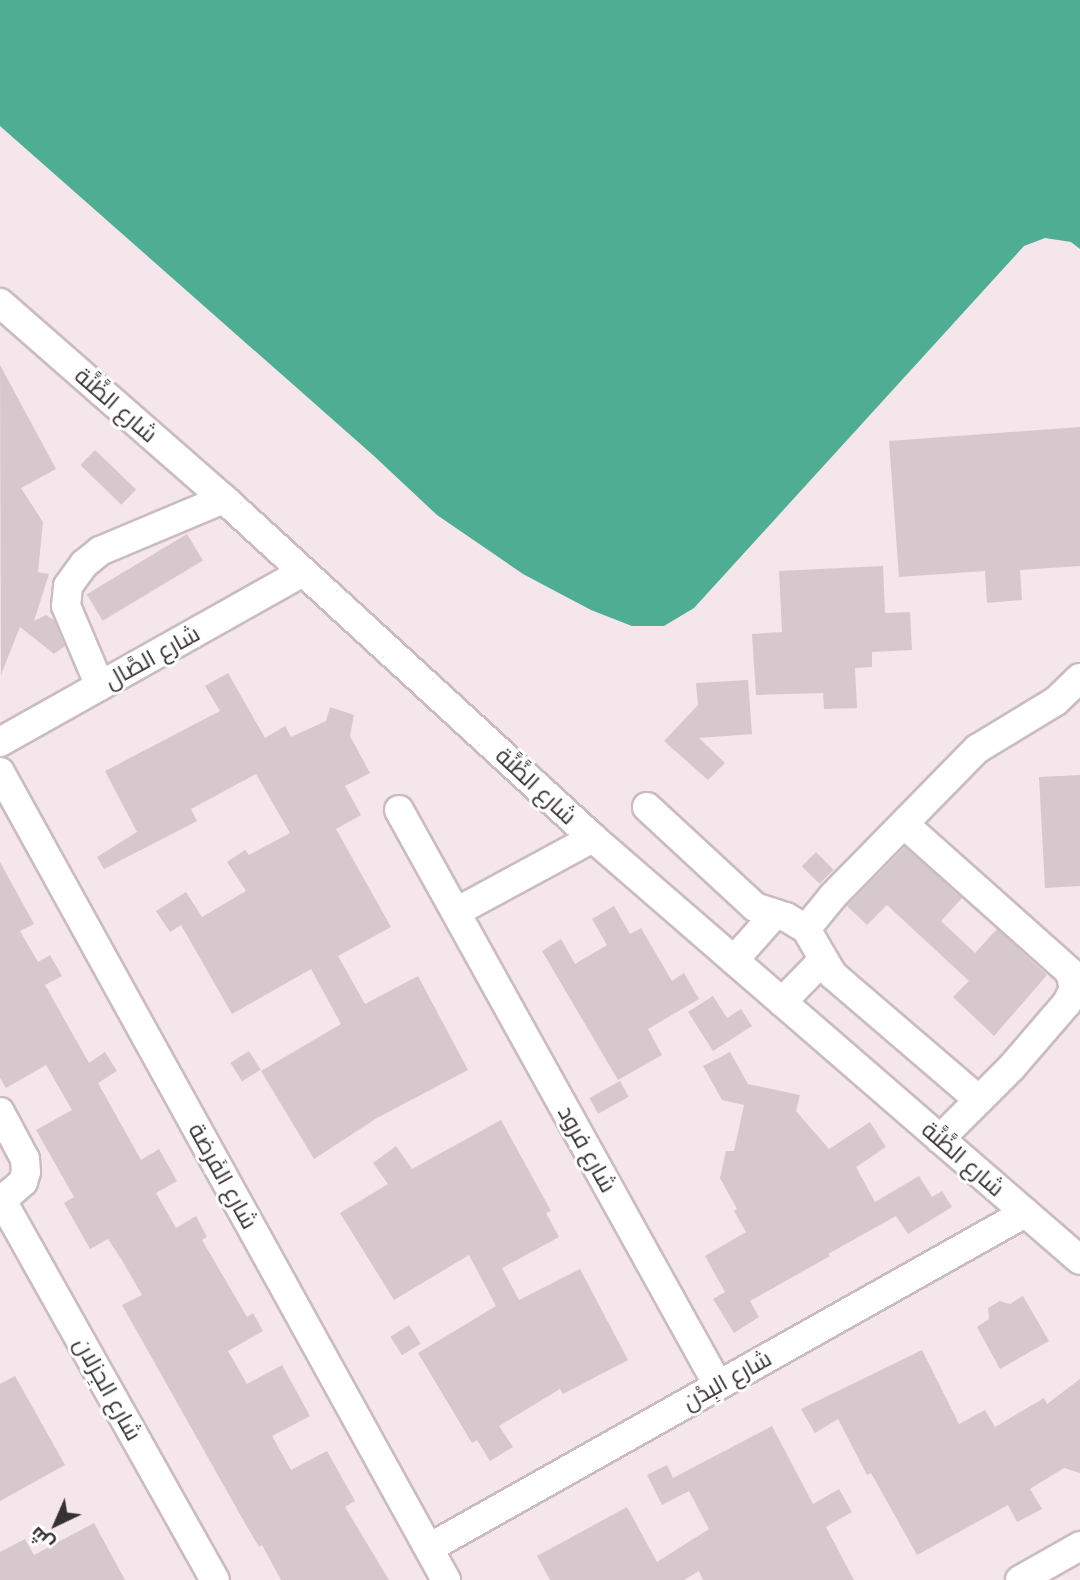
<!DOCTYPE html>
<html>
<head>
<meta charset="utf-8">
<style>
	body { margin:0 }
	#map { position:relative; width:1080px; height:1580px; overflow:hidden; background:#f5e6eb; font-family:Raleway,Cairo,sans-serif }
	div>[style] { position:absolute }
	.water>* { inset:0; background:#4fad93 }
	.building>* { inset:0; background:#d7c8cd; transform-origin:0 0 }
	.roads { filter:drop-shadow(2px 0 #cabcc0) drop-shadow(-2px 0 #cabcc0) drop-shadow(0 2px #cabcc0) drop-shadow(0 -2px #cabcc0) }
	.minor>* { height:28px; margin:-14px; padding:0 14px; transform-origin:14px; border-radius:14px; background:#fff }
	span { translate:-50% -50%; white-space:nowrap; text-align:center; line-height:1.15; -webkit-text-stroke:6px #fff; paint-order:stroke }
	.street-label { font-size:23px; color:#363132 }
	.north { position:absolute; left:21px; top:1489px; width:70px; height:70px; -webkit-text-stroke:5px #fff; paint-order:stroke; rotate:224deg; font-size:19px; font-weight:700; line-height:28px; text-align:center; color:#363132 }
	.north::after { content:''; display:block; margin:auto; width:24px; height:32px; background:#363132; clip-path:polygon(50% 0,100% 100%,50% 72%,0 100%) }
</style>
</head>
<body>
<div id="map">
	<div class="water">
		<i style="clip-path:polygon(0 0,1080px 0,1080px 249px,1071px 242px,1045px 238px,1024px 246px,694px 608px,664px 626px,632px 626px,591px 610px,523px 574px,437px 515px,374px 456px,0 126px)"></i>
	</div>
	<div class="building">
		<i style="clip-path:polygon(0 365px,56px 469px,21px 488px,43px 522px,38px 572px,49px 574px,34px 621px,46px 615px,54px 620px,65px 646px,54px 654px,20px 627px,1px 675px)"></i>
		<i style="clip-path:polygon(1080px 427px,1080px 566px,1020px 570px,1022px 600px,987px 603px,985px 571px,899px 577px,889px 441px)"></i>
		<i style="left:95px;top:450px;width:57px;height:21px;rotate:44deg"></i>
		<i style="left:187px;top:534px;width:31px;height:117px;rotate:59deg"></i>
		<i style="clip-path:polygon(883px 566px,885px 613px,910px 612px,912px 650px,872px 652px,872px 667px,855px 668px,857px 708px,824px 709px,823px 693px,756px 695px,752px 634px,782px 632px,779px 571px)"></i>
		<i style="clip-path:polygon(228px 673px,265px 738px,285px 726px,291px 737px,326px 721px,330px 707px,354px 715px,350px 736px,370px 773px,345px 786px,361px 815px,336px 829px,391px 927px,338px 956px,365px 1004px,418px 976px,468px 1070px,377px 1118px,314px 1159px,261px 1071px,341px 1024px,311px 969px,232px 1014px,181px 925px,170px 932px,156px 911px,186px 892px,202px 917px,246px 891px,227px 862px,245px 850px,249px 855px,290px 833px,256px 774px,191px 809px,197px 821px,104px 869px,97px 857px,137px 832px,105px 771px,220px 711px,205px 686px)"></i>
		<i style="clip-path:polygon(748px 680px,752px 734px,699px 738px,725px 763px,708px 780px,664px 741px,698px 705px,696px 683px)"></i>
		<i style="clip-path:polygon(1080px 775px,1080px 886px,1045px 888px,1039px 777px)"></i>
		<i style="clip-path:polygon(905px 847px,962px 898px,941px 921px,975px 953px,997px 929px,1047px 975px,994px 1036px,953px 997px,969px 981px,887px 905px,867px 925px,847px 906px)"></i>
		<i style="left:816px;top:852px;width:25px;height:20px;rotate:45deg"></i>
		<i style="clip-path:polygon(0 862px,34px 924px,20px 931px,38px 962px,50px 955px,62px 976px,45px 985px,89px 1063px,105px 1052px,117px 1071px,98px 1083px,141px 1160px,159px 1149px,177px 1181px,156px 1193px,176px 1228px,196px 1216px,207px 1237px,202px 1240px,247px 1317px,253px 1313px,263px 1331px,228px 1351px,247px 1384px,282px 1365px,310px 1416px,272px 1436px,291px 1470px,327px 1451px,355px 1501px,345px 1507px,389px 1580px,281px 1580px,262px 1545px,259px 1547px,246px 1525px,122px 1305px,142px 1295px,123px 1262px,108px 1239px,90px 1249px,64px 1203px,74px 1197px,36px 1130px,72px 1110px,46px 1065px,6px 1088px,0 1078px)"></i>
		<i style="clip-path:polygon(614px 906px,630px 934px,641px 928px,672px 981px,684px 973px,699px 999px,648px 1029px,662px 1055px,618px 1080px,542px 951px,561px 939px,575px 964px,607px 945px,592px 919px)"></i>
		<i style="clip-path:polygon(713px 996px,727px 1018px,741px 1009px,752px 1026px,713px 1051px,688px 1012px)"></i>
		<i style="left:249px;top:1051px;width:22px;height:22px;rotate:58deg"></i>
		<i style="clip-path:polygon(730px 1052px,748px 1084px,800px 1095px,796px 1111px,829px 1149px,870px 1122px,886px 1147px,856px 1167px,875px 1202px,919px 1176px,932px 1197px,942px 1191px,952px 1207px,908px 1234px,896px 1216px,828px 1254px,830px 1256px,750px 1301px,759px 1317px,734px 1333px,713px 1299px,725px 1292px,705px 1256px,746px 1232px,734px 1211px,737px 1209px,720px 1178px,726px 1151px,734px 1151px,744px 1105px,722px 1100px,703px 1066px)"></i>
		<i style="left:620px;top:1081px;width:18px;height:35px;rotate:61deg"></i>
		<i style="clip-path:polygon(501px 1120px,551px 1211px,546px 1213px,559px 1237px,502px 1268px,519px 1300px,580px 1269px,628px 1360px,563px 1394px,560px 1389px,499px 1426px,513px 1447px,490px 1461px,477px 1440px,472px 1443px,418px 1353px,496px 1306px,469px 1255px,394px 1300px,340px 1213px,388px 1184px,373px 1163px,396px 1146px,412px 1169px)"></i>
		<i style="clip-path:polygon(1023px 1296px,1049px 1341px,1000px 1369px,977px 1327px,989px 1319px,988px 1308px,1000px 1301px,1010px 1304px)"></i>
		<i style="left:409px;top:1325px;width:22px;height:22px;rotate:58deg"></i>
		<i style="clip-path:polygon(922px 1350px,959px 1424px,985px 1410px,995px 1427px,1044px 1398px,1047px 1404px,1080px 1379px,1080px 1473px,1064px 1468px,1030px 1489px,1042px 1509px,1017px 1522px,1008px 1505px,917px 1555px,871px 1473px,867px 1475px,838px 1419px,815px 1433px,801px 1409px)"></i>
		<i style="clip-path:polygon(15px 1376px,65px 1465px,0 1501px,0 1384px)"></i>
		<i style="clip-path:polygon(772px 1426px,813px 1504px,839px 1489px,852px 1512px,826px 1527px,854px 1580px,703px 1580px,699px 1571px,684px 1580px,550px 1580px,537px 1556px,627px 1507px,657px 1562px,709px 1529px,689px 1491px,662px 1505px,647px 1475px,667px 1465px,673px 1478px)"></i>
		<i style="clip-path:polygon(94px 1523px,125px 1580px,0 1580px,0 1552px,25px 1539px,34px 1555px)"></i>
	</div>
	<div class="roads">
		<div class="minor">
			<i style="left:0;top:303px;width:298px;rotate:41.2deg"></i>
			<i style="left:224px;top:499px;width:501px;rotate:42.57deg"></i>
			<i style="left:593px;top:838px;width:644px;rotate:40.91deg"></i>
			<i style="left:100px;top:686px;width:87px;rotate:-113deg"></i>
			<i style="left:66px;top:606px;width:20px;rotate:-84deg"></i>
			<i style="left:68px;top:586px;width:27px;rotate:-54deg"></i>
			<i style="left:84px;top:564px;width:21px;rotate:-39deg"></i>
			<i style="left:100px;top:551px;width:134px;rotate:-22.8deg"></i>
			<i style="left:0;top:742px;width:347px;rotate:-29.3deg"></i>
			<i style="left:0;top:772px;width:923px;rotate:61.1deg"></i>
			<i style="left:647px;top:807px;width:147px;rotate:42.8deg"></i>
			<i style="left:755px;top:907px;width:33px;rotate:18deg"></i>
			<i style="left:786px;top:917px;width:23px;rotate:31deg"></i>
			<i style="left:806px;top:929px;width:53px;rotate:59.6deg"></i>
			<i style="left:833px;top:975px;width:192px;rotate:40.6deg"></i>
			<i style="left:399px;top:810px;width:658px;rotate:60.98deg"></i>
			<i style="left:904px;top:824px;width:222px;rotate:41.7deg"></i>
			<i style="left:1070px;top:972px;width:16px;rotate:76deg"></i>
			<i style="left:1074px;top:988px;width:17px;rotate:115deg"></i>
			<i style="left:1067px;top:1003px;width:84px;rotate:130.7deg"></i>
			<i style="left:1012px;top:1067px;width:102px;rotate:135deg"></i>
			<i style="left:456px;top:912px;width:156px;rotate:-28.4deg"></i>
			<i style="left:806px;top:929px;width:43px;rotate:-50.7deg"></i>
			<i style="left:833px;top:896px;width:206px;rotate:-45.6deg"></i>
			<i style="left:977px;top:749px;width:92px;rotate:-31.3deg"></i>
			<i style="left:1056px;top:701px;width:33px;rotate:-44deg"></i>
			<i style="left:734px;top:960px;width:62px;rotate:-48.3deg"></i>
			<i style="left:782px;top:1002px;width:59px;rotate:-45.7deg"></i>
			<i style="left:0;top:1112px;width:53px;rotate:62deg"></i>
			<i style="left:25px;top:1159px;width:13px;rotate:86deg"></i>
			<i style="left:26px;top:1172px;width:10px;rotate:107deg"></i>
			<i style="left:23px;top:1182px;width:28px;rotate:139deg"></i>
			<i style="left:0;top:1197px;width:439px;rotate:60.7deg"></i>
			<i style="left:429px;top:1548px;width:684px;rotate:-29.34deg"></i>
			<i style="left:1020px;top:1580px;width:69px;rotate:-29.5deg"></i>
		</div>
	</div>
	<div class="street-label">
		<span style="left:116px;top:405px;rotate:41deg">شارع الظَّنَّة</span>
		<span style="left:152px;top:657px;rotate:-29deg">شارع الصَّال</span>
		<span style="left:536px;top:786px;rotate:43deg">شارع الظَّنَّة</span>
		<span style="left:587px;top:1149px;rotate:61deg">شارع فرود</span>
		<span style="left:963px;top:1159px;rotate:41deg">شارع الظَّنَّة</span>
		<span style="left:223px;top:1176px;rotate:61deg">شارع الفَرضة</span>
		<span style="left:727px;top:1380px;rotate:-29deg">شارع البِدْن</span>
		<span style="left:108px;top:1389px;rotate:61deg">شارع الجِزلان</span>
	</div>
	<div class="north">ش</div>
</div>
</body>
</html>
